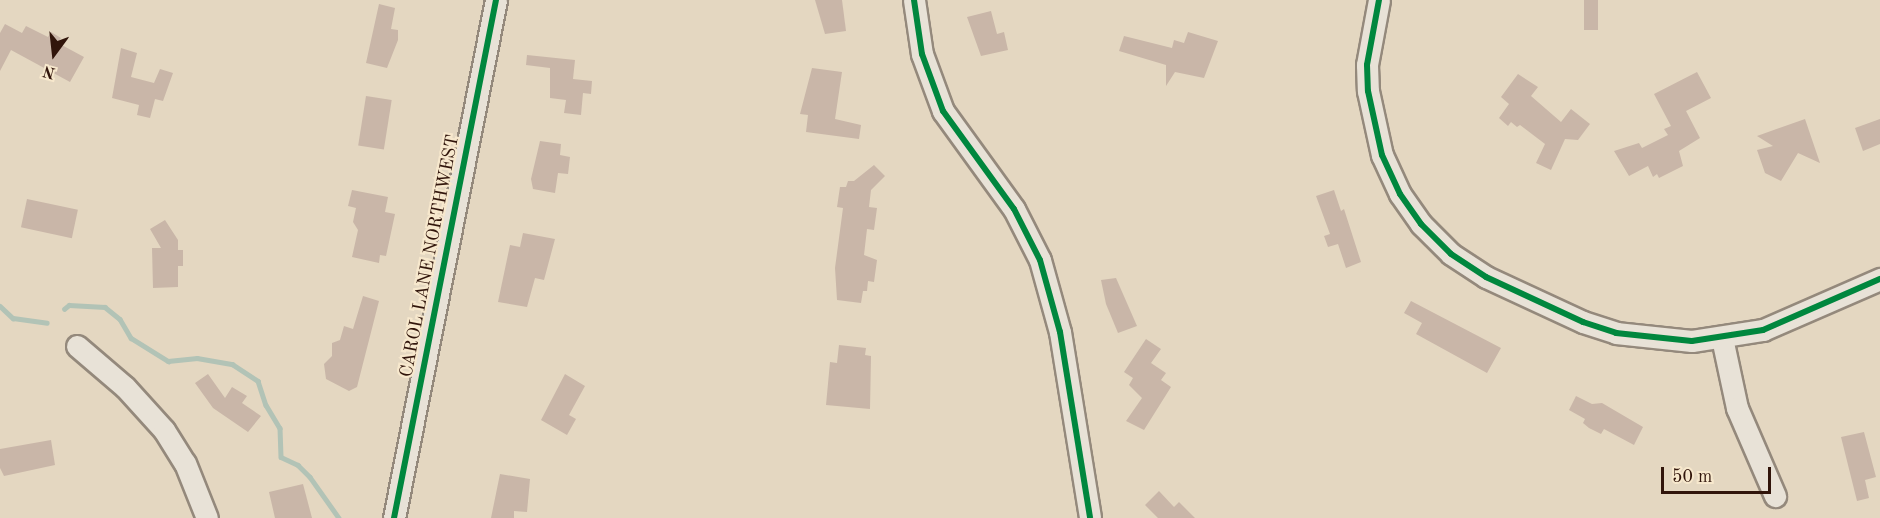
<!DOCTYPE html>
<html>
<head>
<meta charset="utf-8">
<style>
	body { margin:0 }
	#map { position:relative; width:1880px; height:518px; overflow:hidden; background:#e4d7c1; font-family:"Old Standard TT",serif }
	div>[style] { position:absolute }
	.stream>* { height:4.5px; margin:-2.25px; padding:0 2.25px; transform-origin:2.25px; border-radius:2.25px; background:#b2c3b6 }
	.building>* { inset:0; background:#c9b6a8; transform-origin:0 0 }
	.roads { filter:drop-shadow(2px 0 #94897c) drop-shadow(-2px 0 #94897c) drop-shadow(0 2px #94897c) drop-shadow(0 -2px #94897c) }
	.minor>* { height:21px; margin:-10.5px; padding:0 10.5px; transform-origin:10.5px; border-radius:10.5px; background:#e8e2d7 }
	.cycleway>* { height:6px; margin:-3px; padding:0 3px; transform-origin:3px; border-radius:3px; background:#00873e }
	span { translate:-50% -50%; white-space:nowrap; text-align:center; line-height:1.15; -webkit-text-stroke:4.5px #f7e8cd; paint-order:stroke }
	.street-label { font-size:18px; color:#31150b }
	.north { position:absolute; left:24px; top:24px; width:60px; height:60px; -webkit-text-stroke:4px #f7e8cd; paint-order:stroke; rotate:195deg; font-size:16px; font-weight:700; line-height:24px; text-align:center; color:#31150b }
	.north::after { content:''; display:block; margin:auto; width:21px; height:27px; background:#31150b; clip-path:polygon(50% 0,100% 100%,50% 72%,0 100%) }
	.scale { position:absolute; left:1661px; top:467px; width:110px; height:27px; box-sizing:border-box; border:3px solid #31150b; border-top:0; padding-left:8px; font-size:18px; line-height:21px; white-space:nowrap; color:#31150b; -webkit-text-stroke:4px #f7e8cd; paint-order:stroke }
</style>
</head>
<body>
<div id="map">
	<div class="stream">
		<i style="left:0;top:306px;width:18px;rotate:43deg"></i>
		<i style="left:13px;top:318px;width:34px;rotate:8deg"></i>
		<i style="left:64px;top:309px;width:6px;rotate:-39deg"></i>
		<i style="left:69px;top:305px;width:36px;rotate:3deg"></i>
		<i style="left:105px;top:307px;width:19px;rotate:39deg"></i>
		<i style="left:120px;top:319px;width:22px;rotate:60deg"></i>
		<i style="left:131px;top:338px;width:44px;rotate:31.9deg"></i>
		<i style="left:168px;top:361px;width:29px;rotate:-6deg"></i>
		<i style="left:197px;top:358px;width:36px;rotate:10deg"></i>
		<i style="left:232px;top:364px;width:31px;rotate:33deg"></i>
		<i style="left:258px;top:381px;width:25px;rotate:72deg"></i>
		<i style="left:266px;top:405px;width:27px;rotate:59deg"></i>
		<i style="left:280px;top:428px;width:29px;rotate:88deg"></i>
		<i style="left:281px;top:457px;width:19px;rotate:25deg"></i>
		<i style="left:298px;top:465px;width:17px;rotate:45deg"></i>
		<i style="left:310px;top:477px;width:50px;rotate:54.7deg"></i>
	</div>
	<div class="building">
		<i style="clip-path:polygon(815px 0,842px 0,846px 31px,825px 34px)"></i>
		<i style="left:1584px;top:0;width:14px;height:30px"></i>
		<i style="clip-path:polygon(379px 4px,395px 8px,391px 29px,398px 30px,398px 40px,387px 68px,366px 63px)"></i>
		<i style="clip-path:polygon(991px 11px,997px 34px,1004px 32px,1008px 50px,981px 56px,967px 17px)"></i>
		<i style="clip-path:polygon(5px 24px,22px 33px,26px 26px,48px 37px,51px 32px,61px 38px,58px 43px,84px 57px,70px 82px,11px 50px,0 71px,0 33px)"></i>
		<i style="clip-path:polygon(1188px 32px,1218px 41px,1204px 78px,1175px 72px,1166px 86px,1166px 65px,1119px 51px,1124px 36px,1172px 48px,1174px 40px,1184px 43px)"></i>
		<i style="clip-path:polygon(121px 48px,137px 53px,131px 77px,154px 83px,160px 69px,173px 73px,163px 101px,155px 99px,150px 118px,137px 115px,139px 105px,112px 98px)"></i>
		<i style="clip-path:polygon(527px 55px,575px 60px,573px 79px,592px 81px,591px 94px,583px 93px,581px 115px,564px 113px,566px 100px,550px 98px,550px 68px,526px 65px)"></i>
		<i style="clip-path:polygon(812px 68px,842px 72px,835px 119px,861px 125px,859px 139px,806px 132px,808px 115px,800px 114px)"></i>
		<i style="clip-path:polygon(1697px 72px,1711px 98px,1686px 111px,1700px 138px,1679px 151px,1683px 166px,1659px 178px,1657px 174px,1653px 177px,1648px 166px,1629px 176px,1614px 151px,1639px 143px,1642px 148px,1668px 135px,1664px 129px,1671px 126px,1654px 94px)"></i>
		<i style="clip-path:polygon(1518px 74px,1538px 87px,1531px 96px,1561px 122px,1571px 109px,1590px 124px,1578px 140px,1565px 139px,1551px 170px,1536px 163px,1545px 144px,1520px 125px,1517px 127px,1511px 122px,1508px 126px,1499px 118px,1509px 104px,1501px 97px)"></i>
		<i style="left:366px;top:96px;width:26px;height:50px;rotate:9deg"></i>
		<i style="clip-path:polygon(1805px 119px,1820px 163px,1798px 153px,1781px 181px,1765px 173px,1757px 150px,1773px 146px,1757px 136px)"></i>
		<i style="clip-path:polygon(1880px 119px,1880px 144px,1863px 151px,1855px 128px)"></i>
		<i style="clip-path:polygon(540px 141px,561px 144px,560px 155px,570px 157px,568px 174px,558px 173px,555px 193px,533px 189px,531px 179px)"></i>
		<i style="clip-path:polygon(874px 165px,885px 176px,871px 190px,869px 207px,877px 208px,874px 230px,867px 229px,864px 255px,877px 260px,874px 282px,868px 281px,867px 291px,863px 291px,861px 303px,837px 300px,835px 268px,843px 208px,837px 207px,840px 187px,846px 187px,848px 181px,854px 181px)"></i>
		<i style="clip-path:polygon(352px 190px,388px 197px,385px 212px,395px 214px,386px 256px,380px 255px,379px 263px,352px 257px,358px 230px,353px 222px,356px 208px,348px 206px)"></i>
		<i style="clip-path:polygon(1334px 190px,1341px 211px,1344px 209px,1361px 262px,1346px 268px,1338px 244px,1328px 247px,1324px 236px,1330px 234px,1316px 196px)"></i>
		<i style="left:27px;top:199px;width:52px;height:29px;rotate:12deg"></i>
		<i style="clip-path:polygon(165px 220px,178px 240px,178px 250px,183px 250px,183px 266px,178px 266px,178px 287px,153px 288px,152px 248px,161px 248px,150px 229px)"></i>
		<i style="clip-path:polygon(523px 233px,555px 239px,544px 280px,535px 278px,527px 307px,498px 302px,510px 245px,520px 247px)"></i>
		<i style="clip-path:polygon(1116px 278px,1137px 326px,1118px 333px,1106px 304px,1101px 280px)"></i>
		<i style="clip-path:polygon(363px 296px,379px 301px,357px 387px,349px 391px,326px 379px,324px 364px,332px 356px,332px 343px,340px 340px,344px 326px,353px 329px)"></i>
		<i style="clip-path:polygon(1411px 301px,1501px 348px,1487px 373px,1416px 334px,1422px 323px,1404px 313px)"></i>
		<i style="clip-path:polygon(1146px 339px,1161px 349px,1151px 363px,1166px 373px,1161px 380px,1171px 387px,1144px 430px,1126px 421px,1142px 398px,1129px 385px,1133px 378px,1124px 372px)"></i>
		<i style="clip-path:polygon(839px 345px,866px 348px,865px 355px,871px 356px,870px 409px,826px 405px,830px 362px,837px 363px)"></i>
		<i style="clip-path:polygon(208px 374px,225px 398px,232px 387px,247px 396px,242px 403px,261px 416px,248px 432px,213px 408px,195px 383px)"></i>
		<i style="clip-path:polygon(565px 374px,585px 386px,569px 415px,576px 419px,567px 435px,541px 420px)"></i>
		<i style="clip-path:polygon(1576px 396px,1592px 404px,1602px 403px,1643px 427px,1634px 445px,1604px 429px,1601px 434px,1589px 428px,1583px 423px,1585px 419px,1569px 410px)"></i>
		<i style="clip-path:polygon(1864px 432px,1876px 477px,1865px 480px,1869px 498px,1857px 501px,1841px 437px)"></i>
		<i style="clip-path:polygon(51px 440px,55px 465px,4px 476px,0 468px,0 449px)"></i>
		<i style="clip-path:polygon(500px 474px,530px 479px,527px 512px,514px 511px,514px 518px,491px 518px)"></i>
		<i style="clip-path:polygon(303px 484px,312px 518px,275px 518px,269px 492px)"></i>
		<i style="clip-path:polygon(1159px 491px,1174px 507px,1179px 502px,1195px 518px,1158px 518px,1145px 505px)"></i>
	</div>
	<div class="roads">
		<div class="minor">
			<i style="left:914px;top:0;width:55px;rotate:81.6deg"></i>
			<i style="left:922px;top:54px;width:61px;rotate:69.8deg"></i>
			<i style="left:943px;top:111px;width:121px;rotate:54.1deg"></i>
			<i style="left:1014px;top:209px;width:57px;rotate:63deg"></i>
			<i style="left:1040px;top:260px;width:75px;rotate:74.5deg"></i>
			<i style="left:1060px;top:332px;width:188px;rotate:80.8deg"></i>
			<i style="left:1379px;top:0;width:66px;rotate:100.5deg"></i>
			<i style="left:1367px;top:65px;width:26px;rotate:88deg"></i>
			<i style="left:1368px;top:91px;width:66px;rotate:77.7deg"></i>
			<i style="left:1382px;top:155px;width:43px;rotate:65.2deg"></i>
			<i style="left:1400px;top:194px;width:37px;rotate:55deg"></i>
			<i style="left:1421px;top:224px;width:42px;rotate:45deg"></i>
			<i style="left:1451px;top:254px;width:42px;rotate:33.3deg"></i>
			<i style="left:1486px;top:277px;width:107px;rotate:24.9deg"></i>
			<i style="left:1583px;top:322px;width:35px;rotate:18deg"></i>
			<i style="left:1616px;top:333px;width:76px;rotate:6deg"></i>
			<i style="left:1692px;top:341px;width:72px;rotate:-8.8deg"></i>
			<i style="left:1763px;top:330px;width:128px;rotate:-23.6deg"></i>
			<i style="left:1722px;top:338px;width:72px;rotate:77.9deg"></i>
			<i style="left:1737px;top:408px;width:96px;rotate:66.6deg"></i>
			<i style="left:77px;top:346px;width:63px;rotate:40.5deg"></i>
			<i style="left:125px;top:387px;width:58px;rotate:47.8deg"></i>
			<i style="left:164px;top:430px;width:39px;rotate:58deg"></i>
			<i style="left:185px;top:463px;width:59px;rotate:68.2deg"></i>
			<i style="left:394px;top:518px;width:528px;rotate:-78.86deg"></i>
		</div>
	</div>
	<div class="cycleway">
		<i style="left:914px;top:0;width:55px;rotate:81.6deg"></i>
		<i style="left:922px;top:54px;width:61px;rotate:69.8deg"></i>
		<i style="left:943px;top:111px;width:121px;rotate:54.1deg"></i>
		<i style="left:1014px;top:209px;width:57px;rotate:63deg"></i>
		<i style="left:1040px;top:260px;width:75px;rotate:74.5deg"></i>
		<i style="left:1060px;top:332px;width:188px;rotate:80.8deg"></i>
		<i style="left:1379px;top:0;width:66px;rotate:100.5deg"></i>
		<i style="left:1367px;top:65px;width:26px;rotate:88deg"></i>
		<i style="left:1368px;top:91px;width:66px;rotate:77.7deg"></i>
		<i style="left:1382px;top:155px;width:43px;rotate:65.2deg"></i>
		<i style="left:1400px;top:194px;width:37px;rotate:55deg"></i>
		<i style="left:1421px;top:224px;width:42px;rotate:45deg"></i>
		<i style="left:1451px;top:254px;width:42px;rotate:33.3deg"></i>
		<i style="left:1486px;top:277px;width:107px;rotate:24.9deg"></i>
		<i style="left:1583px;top:322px;width:35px;rotate:18deg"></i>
		<i style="left:1616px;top:333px;width:76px;rotate:6deg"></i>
		<i style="left:1692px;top:341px;width:72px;rotate:-8.8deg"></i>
		<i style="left:1763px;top:330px;width:128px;rotate:-23.6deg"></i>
		<i style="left:394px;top:518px;width:528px;rotate:-78.86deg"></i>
	</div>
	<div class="street-label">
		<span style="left:430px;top:256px;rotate:-79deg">CAROL LANE NORTHWEST</span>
	</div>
	<div class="north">N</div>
	<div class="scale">50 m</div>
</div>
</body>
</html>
